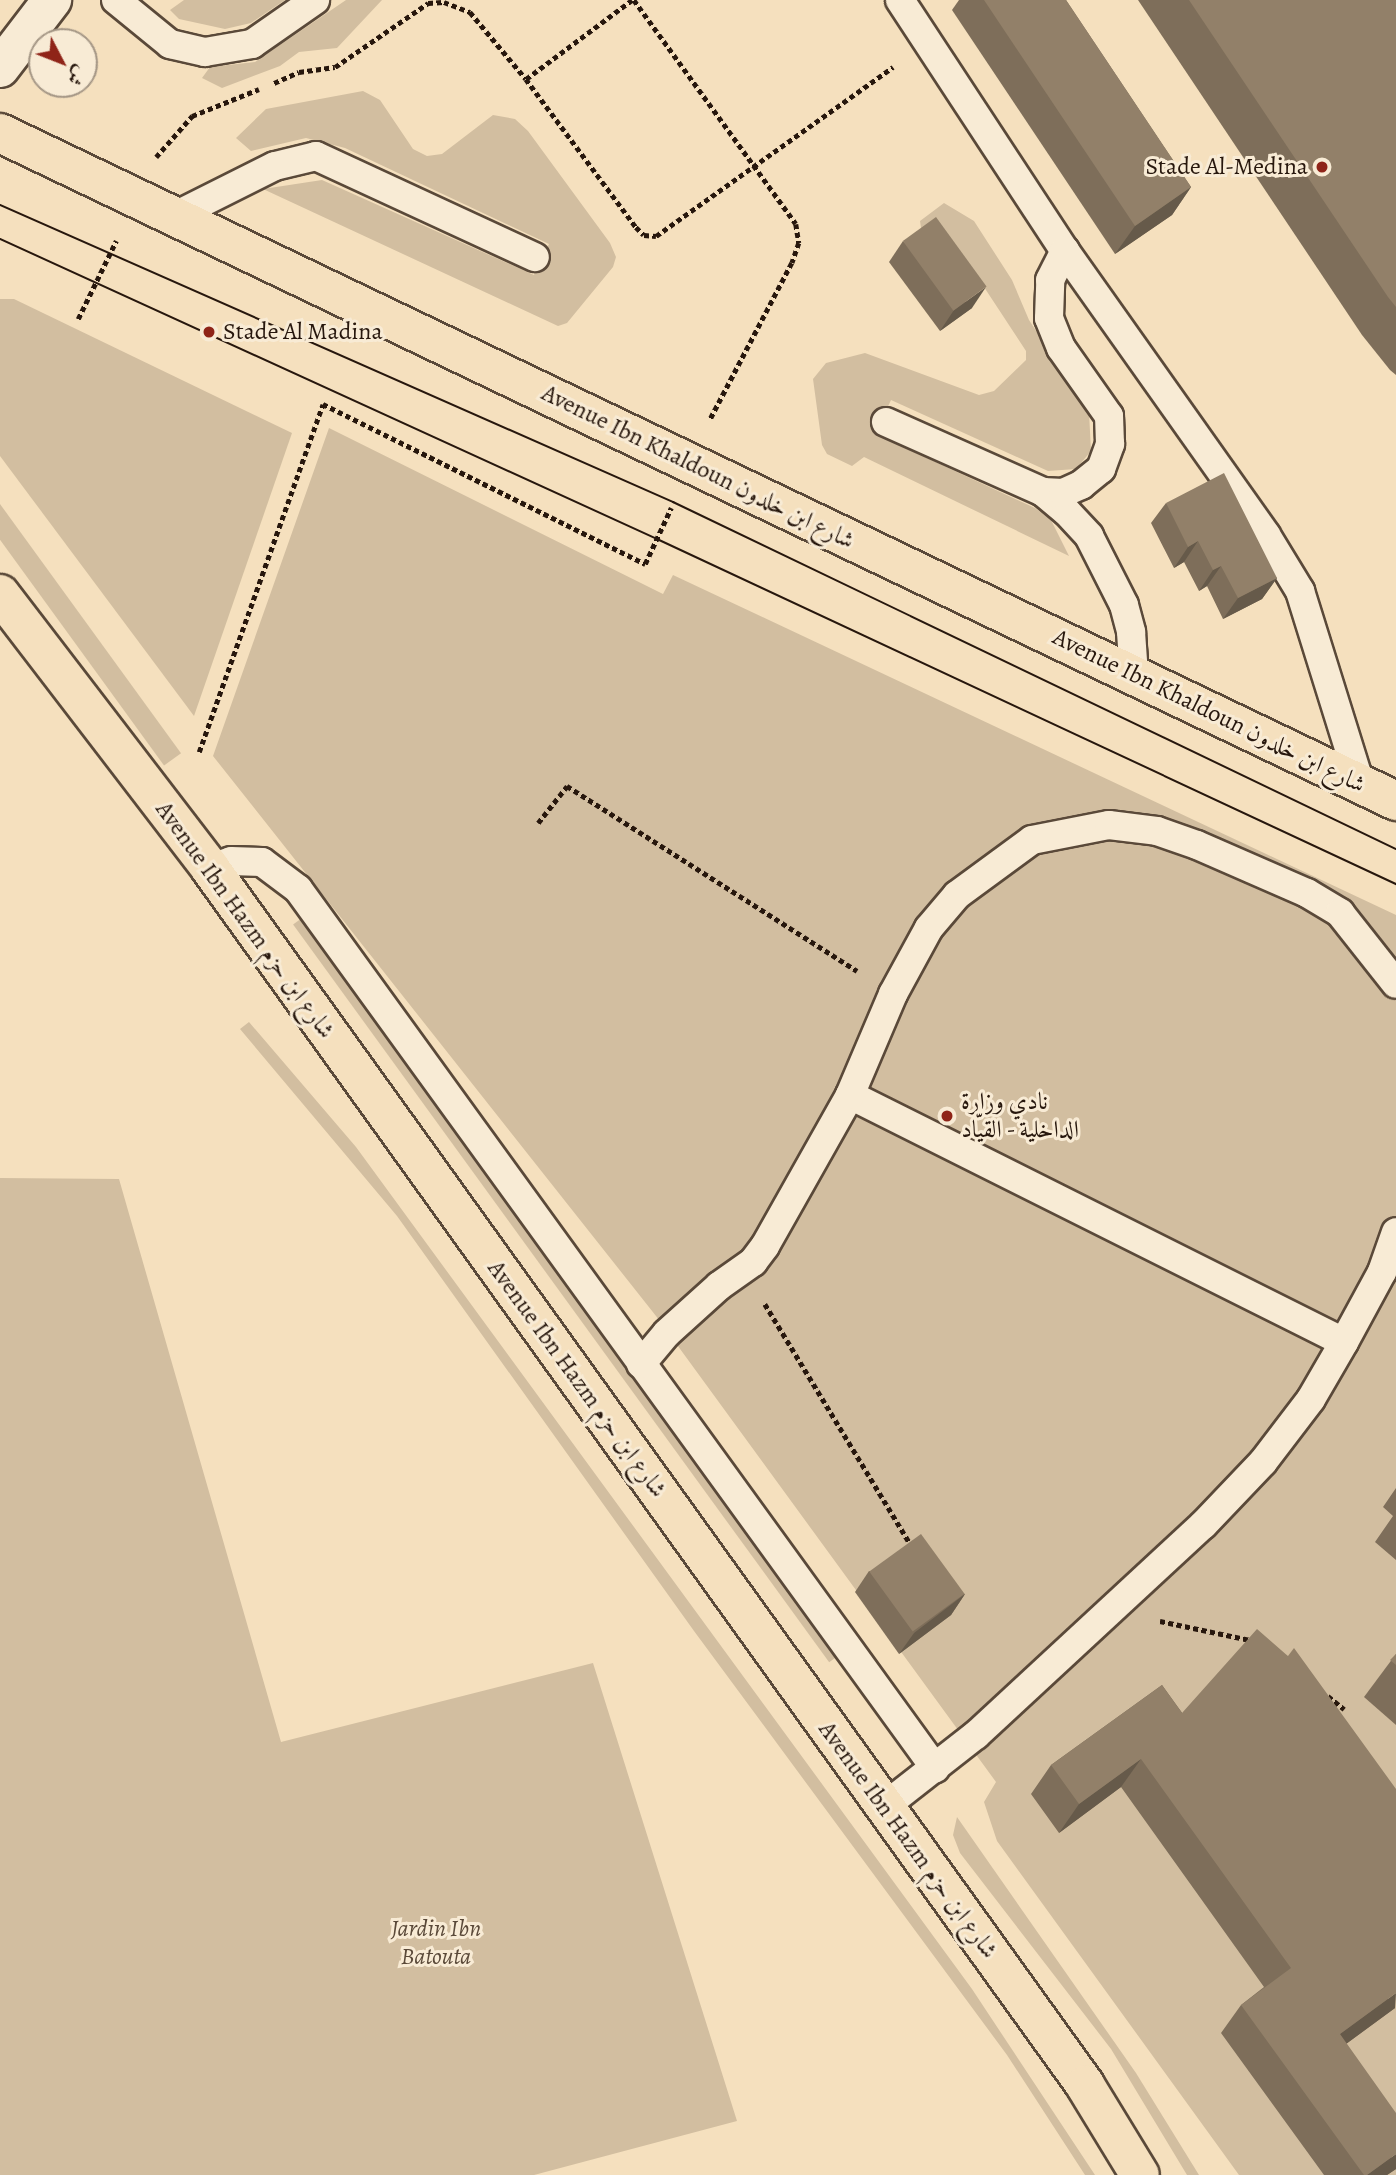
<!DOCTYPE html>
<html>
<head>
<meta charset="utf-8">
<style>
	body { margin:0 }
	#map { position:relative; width:1396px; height:2175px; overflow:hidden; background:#f5e0be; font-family:Alegreya,Amiri,serif }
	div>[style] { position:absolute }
	.green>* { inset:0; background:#d2bea0; transform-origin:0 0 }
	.path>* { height:4.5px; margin-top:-2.25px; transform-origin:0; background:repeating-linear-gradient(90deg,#27170d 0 5px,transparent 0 8.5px) }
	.roads { filter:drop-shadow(2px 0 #5a4939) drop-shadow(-2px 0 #5a4939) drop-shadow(0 2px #5a4939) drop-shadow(0 -2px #5a4939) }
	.service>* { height:28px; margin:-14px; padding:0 14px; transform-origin:14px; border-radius:14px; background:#f8ebd5 }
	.secondary>* { height:38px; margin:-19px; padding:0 19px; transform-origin:19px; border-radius:19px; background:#f8ebd5 }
	.primary>* { height:38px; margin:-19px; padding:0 19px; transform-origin:19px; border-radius:19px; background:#f5e0be }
	.tram>* { height:2px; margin:-1px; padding:0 1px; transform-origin:1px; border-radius:1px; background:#27170d }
	.wall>* { inset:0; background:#7e6e5a }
	.shaded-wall>* { inset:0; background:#665a4a }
	.building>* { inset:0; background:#928069; transform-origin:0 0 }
	.dots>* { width:19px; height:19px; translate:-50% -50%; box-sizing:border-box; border:4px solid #f8ebd5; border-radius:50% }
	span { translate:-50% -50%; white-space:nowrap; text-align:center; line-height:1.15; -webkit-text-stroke:6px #f8ebd5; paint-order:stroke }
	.poi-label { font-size:24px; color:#27170d }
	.right { translate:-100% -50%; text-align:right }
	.left { translate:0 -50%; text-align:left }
	.street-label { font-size:24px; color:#27170d }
	.park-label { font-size:24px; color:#5a4939; font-style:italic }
	.north { position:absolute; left:28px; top:28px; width:70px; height:70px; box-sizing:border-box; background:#f8ebd5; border:2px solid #a49685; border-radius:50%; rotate:132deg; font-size:19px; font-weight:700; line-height:28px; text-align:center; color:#27170d }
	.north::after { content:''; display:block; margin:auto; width:24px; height:32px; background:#8f2418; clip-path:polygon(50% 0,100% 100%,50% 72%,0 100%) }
</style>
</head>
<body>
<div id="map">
	<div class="green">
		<i style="clip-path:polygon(184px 0,285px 0,251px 23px,225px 29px,179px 19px,170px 10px)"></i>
		<i style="clip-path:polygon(346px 0,382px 0,337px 48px,299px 52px,280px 66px,222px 88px,202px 78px,210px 67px,255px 62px)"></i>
		<i style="clip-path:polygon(363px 91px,380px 100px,413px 149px,427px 156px,442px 154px,493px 115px,515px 119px,528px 131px,610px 243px,616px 257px,613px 267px,567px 323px,558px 326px,263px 189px,322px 180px,534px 275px,549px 244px,345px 148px,306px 138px,251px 151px,236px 138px,266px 109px)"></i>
		<i style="clip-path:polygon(944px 203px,974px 221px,1012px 280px,1029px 320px,1089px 412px,1091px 451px,1076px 469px,1048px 471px,891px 400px,875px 434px,1035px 508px,1051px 520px,1069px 556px,864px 457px,852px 466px,827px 454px,822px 445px,813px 379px,826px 363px,865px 353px,979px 395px,994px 391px,1026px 360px,1026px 351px,982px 284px,921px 228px,920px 221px)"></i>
		<i style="clip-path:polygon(0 299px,14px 299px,292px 433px,194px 716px,0 456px)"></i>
		<i style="clip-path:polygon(329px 428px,663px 594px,673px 575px,1396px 915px,1396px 2175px,1239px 2175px,997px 1841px,984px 1802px,996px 1782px,656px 1316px,213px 756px)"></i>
		<i style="left:0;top:504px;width:308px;height:21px;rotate:54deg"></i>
		<i style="left:302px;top:918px;width:912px;height:11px;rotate:54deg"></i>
		<i style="clip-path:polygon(249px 1022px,356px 1147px,972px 1989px,1095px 2175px,1085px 2175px,1007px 2055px,694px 1631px,397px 1216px,240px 1029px)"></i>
		<i style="clip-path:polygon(0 1178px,119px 1179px,281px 1742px,593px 1663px,737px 2121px,534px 2175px,0 2175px)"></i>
		<i style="clip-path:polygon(957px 1817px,1136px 2073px,1199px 2175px,1187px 2175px,1111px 2049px,960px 1853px,953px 1835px)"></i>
	</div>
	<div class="path">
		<i style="left:634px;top:0;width:276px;rotate:54.1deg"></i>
		<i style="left:796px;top:224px;width:19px;rotate:81deg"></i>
		<i style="left:799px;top:243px;width:21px;rotate:109deg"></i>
		<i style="left:792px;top:263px;width:177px;rotate:117.6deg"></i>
		<i style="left:526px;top:79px;width:184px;rotate:53.4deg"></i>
		<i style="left:636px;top:227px;width:11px;rotate:45deg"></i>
		<i style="left:644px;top:235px;width:12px;rotate:5deg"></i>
		<i style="left:656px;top:236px;width:291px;rotate:-35.5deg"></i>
		<i style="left:274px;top:83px;width:27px;rotate:-24deg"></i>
		<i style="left:299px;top:72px;width:36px;rotate:-8deg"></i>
		<i style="left:335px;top:67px;width:113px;rotate:-34.5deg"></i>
		<i style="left:428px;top:3px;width:16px;rotate:-4deg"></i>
		<i style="left:444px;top:2px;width:28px;rotate:21deg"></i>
		<i style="left:470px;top:12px;width:87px;rotate:50.1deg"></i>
		<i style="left:526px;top:79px;width:132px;rotate:-36.7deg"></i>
		<i style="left:156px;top:157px;width:55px;rotate:-48.7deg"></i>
		<i style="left:192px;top:116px;width:72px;rotate:-21.9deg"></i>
		<i style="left:78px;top:319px;width:87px;rotate:-64deg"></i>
		<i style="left:199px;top:752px;width:369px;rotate:-70.4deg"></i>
		<i style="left:323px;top:404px;width:360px;rotate:26.4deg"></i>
		<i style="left:645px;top:564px;width:62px;rotate:-65.1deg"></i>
		<i style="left:538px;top:823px;width:47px;rotate:-51.9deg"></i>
		<i style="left:567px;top:786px;width:344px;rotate:32.5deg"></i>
		<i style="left:765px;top:1304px;width:282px;rotate:58.8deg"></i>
		<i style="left:1160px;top:1621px;width:92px;rotate:11.9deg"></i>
		<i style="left:1328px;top:1696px;width:21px;rotate:39deg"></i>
	</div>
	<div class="roads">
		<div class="service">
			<i style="left:116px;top:0;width:70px;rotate:39.2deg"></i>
			<i style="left:170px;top:44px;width:36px;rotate:13deg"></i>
			<i style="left:205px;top:52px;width:48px;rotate:-9.7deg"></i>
			<i style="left:252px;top:44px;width:77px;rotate:-34.9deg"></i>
			<i style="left:900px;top:0;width:300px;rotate:56.7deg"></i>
			<i style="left:1065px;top:251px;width:348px;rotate:54.7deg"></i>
			<i style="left:1266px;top:535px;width:66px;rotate:58.7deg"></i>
			<i style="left:1300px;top:591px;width:202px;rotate:72.7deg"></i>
			<i style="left:171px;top:218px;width:116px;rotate:-26.6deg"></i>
			<i style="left:275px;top:166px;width:42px;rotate:-13.7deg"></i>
			<i style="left:316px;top:156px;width:241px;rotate:24.8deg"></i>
			<i style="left:886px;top:422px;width:172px;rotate:24deg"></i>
			<i style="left:1043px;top:492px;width:30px;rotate:40deg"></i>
			<i style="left:1066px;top:511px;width:34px;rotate:47deg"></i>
			<i style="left:1089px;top:536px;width:77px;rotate:63.1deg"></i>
			<i style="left:1124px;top:605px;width:28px;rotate:75deg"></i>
			<i style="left:1131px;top:632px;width:43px;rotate:86deg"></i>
			<i style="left:1043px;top:492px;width:20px;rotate:3deg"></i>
			<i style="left:1063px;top:493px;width:20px;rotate:-24deg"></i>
			<i style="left:1081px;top:485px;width:26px;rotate:-39deg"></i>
			<i style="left:1101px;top:469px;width:27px;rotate:-70deg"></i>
			<i style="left:1110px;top:444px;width:28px;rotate:-92deg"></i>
			<i style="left:1109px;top:416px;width:83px;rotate:-125.2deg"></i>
			<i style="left:1061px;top:348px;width:32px;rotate:-112deg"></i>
			<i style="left:1049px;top:318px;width:38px;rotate:-88deg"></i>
			<i style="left:1050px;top:280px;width:33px;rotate:-63deg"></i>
			<i style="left:210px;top:868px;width:22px;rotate:-18deg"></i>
			<i style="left:231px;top:861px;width:31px;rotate:2deg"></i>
			<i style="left:262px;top:862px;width:45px;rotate:36.9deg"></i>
			<i style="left:298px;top:889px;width:1086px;rotate:54.07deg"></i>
			<i style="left:850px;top:1095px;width:552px;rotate:26.57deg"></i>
			<i style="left:641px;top:1364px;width:40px;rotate:-50deg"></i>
			<i style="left:667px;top:1333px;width:70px;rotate:-42.1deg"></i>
			<i style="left:719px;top:1286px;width:42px;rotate:-35.2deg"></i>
			<i style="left:753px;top:1262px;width:20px;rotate:-53deg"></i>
			<i style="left:765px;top:1246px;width:173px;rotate:-60.6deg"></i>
			<i style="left:850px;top:1095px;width:110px;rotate:-66.9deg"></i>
			<i style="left:893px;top:994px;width:75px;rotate:-61.4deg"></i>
			<i style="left:929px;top:928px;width:43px;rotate:-49.7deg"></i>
			<i style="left:957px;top:895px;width:93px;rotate:-36.3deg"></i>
			<i style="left:1032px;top:840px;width:78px;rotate:-11deg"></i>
			<i style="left:1109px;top:825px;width:48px;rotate:7.1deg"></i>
			<i style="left:1157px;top:831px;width:42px;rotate:19.3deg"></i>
			<i style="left:1197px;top:845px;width:120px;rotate:23.6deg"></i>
			<i style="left:1307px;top:893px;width:39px;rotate:31deg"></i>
			<i style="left:1340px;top:913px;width:90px;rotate:51.7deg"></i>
			<i style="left:885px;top:1806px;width:115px;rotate:-38deg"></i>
			<i style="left:976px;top:1735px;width:309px;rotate:-42.8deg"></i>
			<i style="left:1203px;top:1525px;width:87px;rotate:-46.4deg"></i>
			<i style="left:1263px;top:1462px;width:79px;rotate:-52.7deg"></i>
			<i style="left:1311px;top:1399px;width:66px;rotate:-59.9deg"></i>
			<i style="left:1344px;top:1342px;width:80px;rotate:-61.5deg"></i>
			<i style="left:1382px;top:1272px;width:42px;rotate:-70.7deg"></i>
		</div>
		<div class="secondary">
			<i style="left:0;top:68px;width:86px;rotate:-52.6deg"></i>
		</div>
		<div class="primary">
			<i style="left:0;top:133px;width:1548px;rotate:25.57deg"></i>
			<i style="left:0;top:594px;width:345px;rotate:52.5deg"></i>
			<i style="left:210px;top:868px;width:1499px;rotate:54.28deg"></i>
			<i style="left:1085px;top:2085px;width:105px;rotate:58.6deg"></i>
		</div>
	</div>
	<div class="tram">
		<i style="left:0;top:205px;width:736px;rotate:23.81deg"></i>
		<i style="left:673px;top:502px;width:802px;rotate:25.64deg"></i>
		<i style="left:0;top:239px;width:722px;rotate:24.54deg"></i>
		<i style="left:657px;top:539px;width:816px;rotate:25.03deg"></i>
	</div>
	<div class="wall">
		<i style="clip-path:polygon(959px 0,1066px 0,1191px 187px,1172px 215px,1115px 254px,952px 10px)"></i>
		<i style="clip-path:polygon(1138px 0,1396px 0,1396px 375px,1390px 370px,1362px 335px)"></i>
		<i style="clip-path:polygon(903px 241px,972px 308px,940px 331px,889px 262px)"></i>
		<i style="clip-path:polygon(1166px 503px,1277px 578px,1262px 599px,1223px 619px,1207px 586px,1199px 591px,1184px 562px,1174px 568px,1151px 523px)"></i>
		<i style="clip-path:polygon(1396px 1488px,1396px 1560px,1375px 1542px,1393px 1516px,1383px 1507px)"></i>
		<i style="clip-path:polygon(869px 1571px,965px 1594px,951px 1615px,899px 1654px,855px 1592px)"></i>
		<i style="clip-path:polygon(1396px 1654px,1396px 1725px,1364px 1697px)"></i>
		<i style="clip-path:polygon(1162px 1685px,1395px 2008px,1346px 2044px,1396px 2169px,1387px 2175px,1324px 2175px,1221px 2033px,1241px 2005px,1264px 1987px,1121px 1787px,1059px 1833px,1031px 1794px,1051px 1765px)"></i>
	</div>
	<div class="shaded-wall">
		<i style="clip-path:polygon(1191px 187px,1172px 215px,1115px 254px,1135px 226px)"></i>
		<i style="clip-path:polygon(986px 287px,972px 308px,940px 331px,954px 310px)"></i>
		<i style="clip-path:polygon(1198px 541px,1184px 562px,1174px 568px,1188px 547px)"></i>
		<i style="clip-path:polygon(1221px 566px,1207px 586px,1199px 591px,1213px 570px)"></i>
		<i style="clip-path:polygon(1277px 578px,1262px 599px,1223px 619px,1238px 598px)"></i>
		<i style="clip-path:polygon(965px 1594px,951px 1615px,899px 1654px,914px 1633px)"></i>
		<i style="clip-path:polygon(1141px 1759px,1121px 1787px,1059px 1833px,1079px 1804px)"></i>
		<i style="clip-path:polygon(1396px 1993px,1395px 2008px,1320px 2063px,1340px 2034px)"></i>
		<i style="clip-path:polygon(1396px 2154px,1396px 2169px,1387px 2175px,1367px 2175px)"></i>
	</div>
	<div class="building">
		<i style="clip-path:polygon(984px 0,1066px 0,1191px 187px,1135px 226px)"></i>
		<i style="clip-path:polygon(1189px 0,1396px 0,1396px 307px,1388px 297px)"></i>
		<i style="left:936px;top:217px;width:86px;height:41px;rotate:54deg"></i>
		<i style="clip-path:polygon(1224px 473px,1277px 578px,1238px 598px,1221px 566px,1213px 570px,1198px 541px,1188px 547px,1166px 503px)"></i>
		<i style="left:921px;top:1534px;width:74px;height:64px;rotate:54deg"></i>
		<i style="clip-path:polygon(1257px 1629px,1288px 1656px,1294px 1648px,1396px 1789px,1396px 1993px,1340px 2034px,1396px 2113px,1396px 2154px,1367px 2175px,1364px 2175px,1241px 2005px,1291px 1968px,1141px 1759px,1079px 1804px,1051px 1765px,1162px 1685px,1182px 1713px)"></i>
		<i style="clip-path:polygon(1396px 1654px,1396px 1665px,1390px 1660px)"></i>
	</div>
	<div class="dots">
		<i style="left:1322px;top:167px;background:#8f2418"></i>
		<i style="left:209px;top:332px;background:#8f2418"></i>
		<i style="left:947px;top:1116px;background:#8f2418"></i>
	</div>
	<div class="poi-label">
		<span class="right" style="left:1308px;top:167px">Stade Al-Medina</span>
		<span class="left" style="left:223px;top:332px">Stade Al Madina</span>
		<span class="left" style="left:961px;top:1116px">نادي وزارة<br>الداخلية - القيّاد</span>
	</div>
	<div class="street-label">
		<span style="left:698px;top:467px;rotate:26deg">Avenue Ibn Khaldoun شارع ابن خلدون</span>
		<span style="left:1209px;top:711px;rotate:26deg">Avenue Ibn Khaldoun شارع ابن خلدون</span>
		<span style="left:245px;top:920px;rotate:54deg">Avenue Ibn Hazm شارع ابن حزم</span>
		<span style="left:577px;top:1379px;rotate:54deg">Avenue Ibn Hazm شارع ابن حزم</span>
		<span style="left:908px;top:1840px;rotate:54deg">Avenue Ibn Hazm شارع ابن حزم</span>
	</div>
	<div class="park-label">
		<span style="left:436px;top:1943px">Jardin Ibn<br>Batouta</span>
	</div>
	<div class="north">ش</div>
</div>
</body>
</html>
